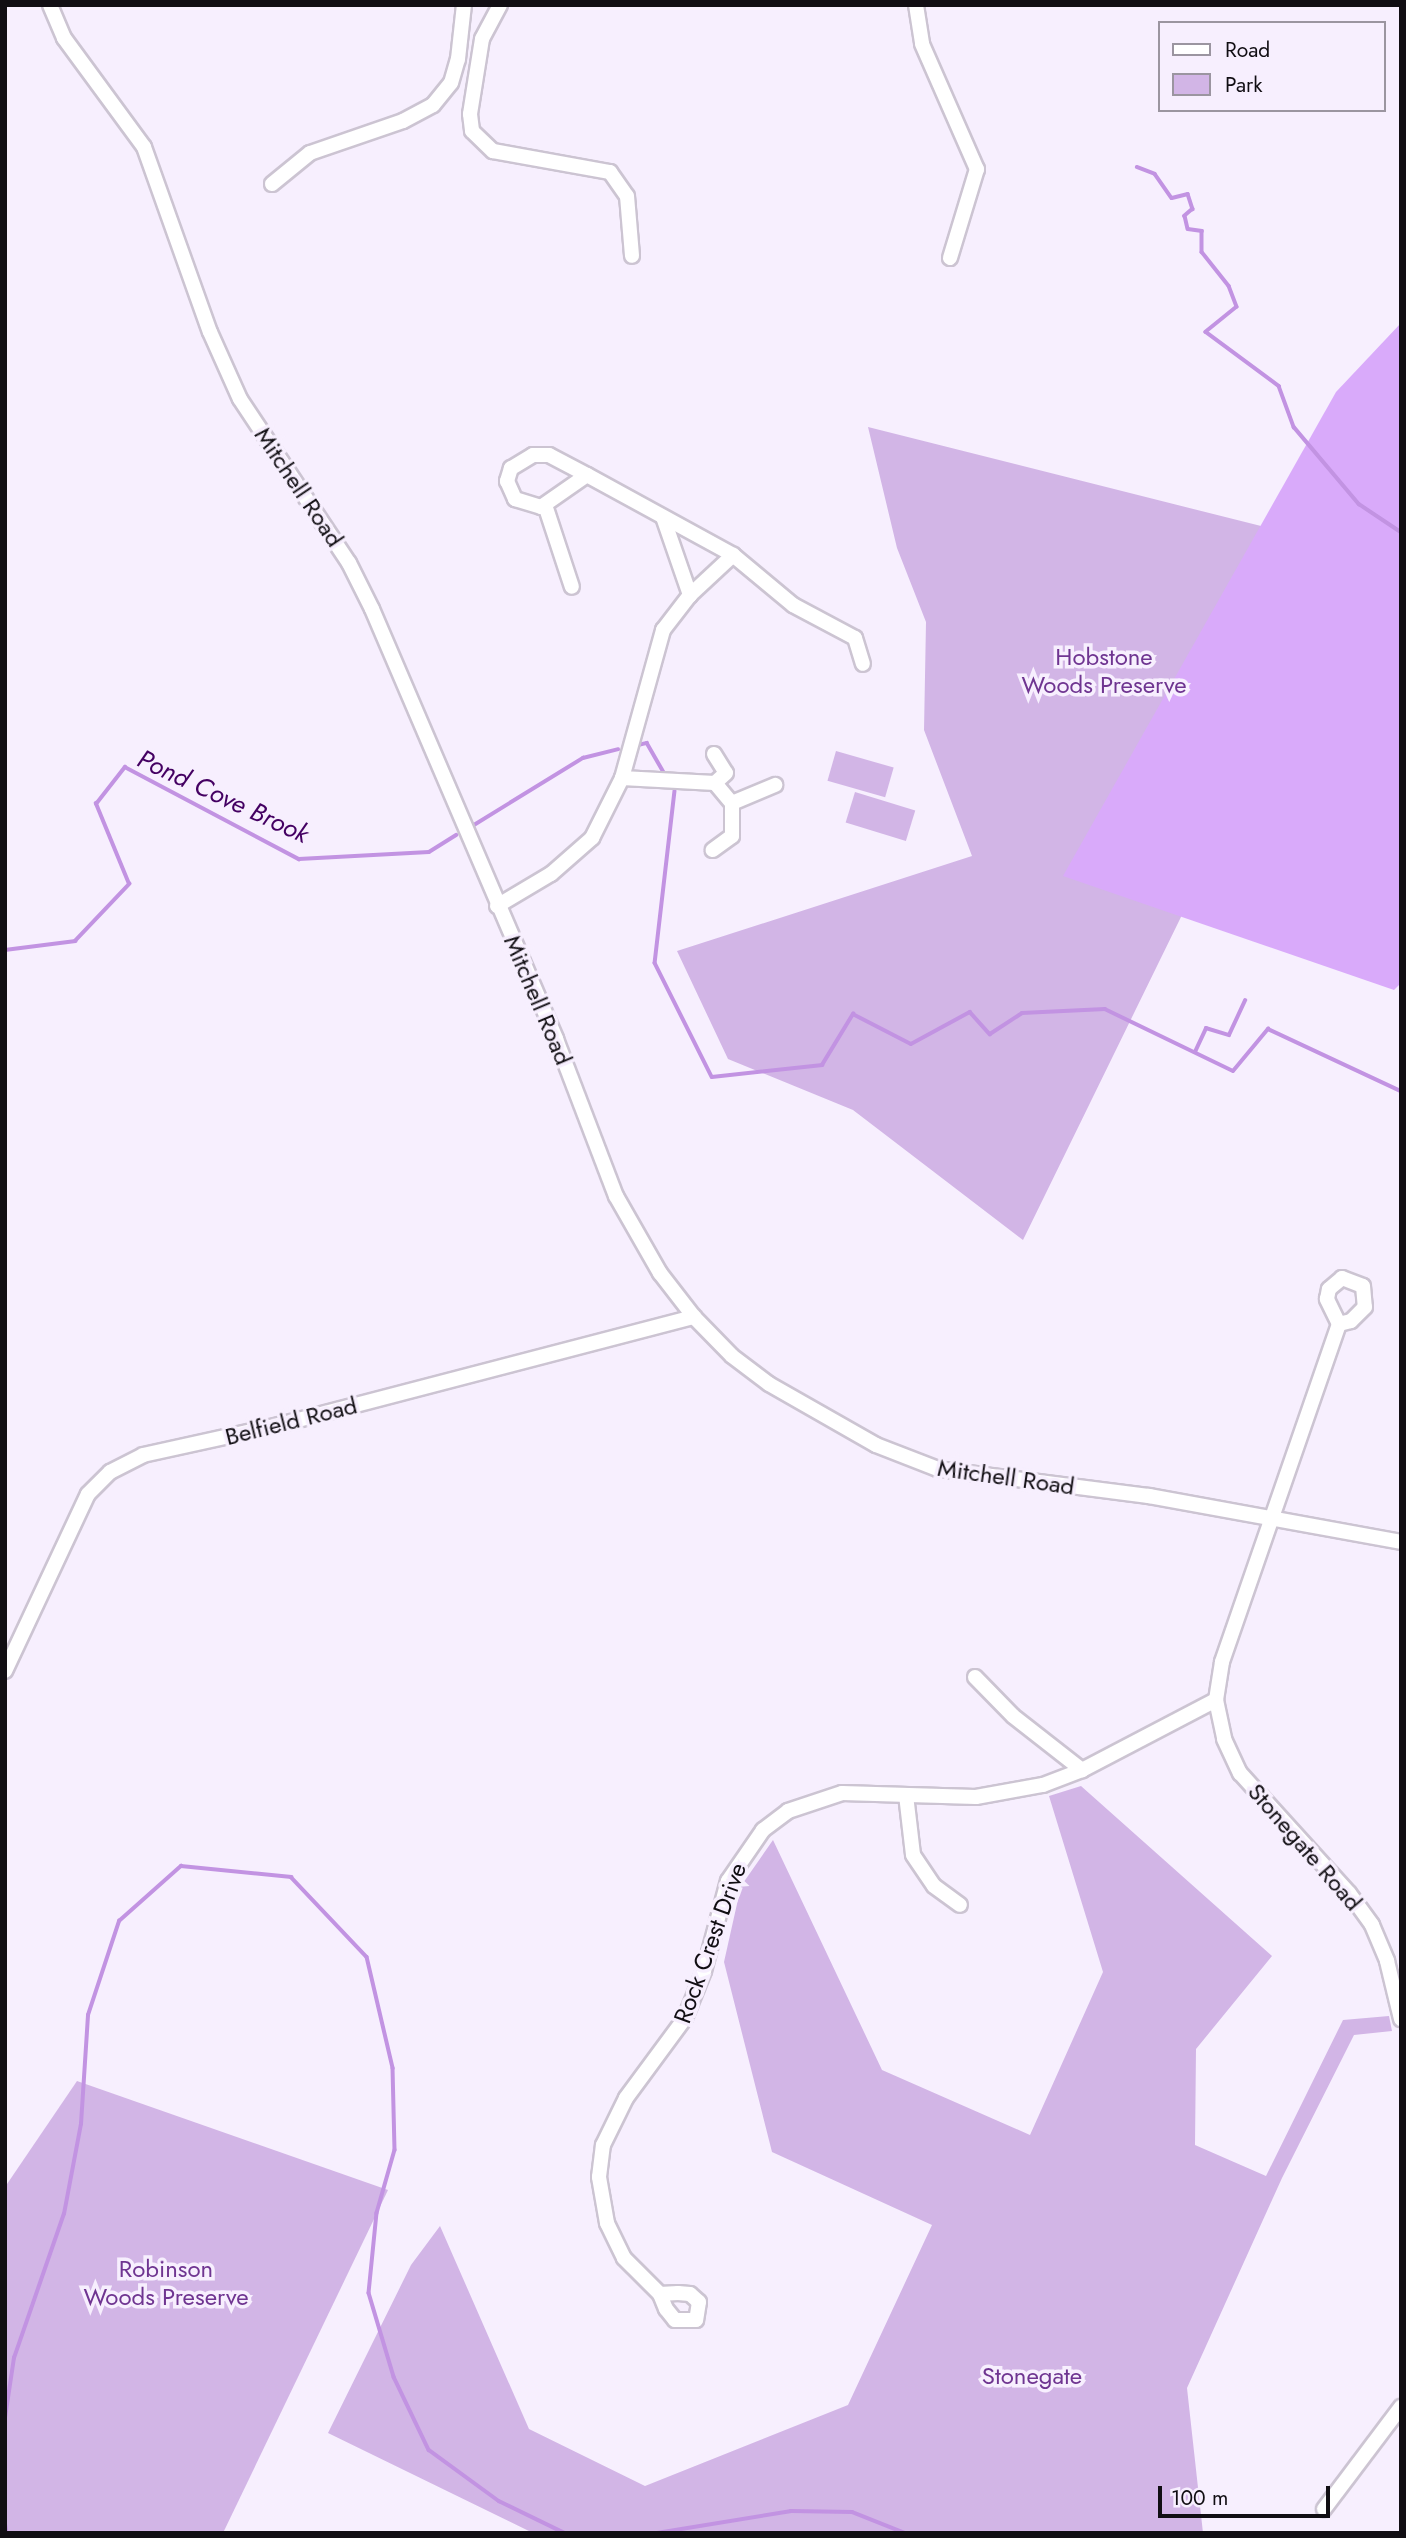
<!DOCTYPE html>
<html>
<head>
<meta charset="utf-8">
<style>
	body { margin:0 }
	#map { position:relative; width:1406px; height:2538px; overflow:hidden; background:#f7effe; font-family:Jost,sans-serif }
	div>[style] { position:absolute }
	.green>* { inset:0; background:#d2b5e6; transform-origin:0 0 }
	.forest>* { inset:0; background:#d9aafa }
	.stream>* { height:3.5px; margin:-1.75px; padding:0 1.75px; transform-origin:1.75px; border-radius:1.75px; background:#c293e2 }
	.roads { filter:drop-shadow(2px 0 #ccc4d2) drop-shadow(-2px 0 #ccc4d2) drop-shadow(0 2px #ccc4d2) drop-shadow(0 -2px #ccc4d2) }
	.minor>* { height:14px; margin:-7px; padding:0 7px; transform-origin:7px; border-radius:7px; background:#fff }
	span { translate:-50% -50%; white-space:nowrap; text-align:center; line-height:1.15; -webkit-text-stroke:7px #f7effe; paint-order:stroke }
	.street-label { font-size:24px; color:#110e13 }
	.park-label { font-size:24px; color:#6f3591 }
	.water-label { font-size:26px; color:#440062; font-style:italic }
	.frame { position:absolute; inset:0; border:7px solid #110e13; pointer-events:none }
	.legend { position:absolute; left:1158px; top:21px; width:228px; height:91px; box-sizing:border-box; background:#f7effe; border:2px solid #9b95a0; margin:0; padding:9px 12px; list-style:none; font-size:21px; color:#110e13 }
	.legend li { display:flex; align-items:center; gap:14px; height:35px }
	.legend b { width:35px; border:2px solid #9b95a0 }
	.scale { position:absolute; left:1158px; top:2486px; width:172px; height:32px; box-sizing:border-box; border:4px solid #110e13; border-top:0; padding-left:9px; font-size:21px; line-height:24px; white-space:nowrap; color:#110e13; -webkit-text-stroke:5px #f7effe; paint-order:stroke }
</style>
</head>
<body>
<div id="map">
	<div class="green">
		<i style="clip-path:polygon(868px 427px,1360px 551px,1023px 1240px,853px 1110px,728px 1059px,677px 951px,972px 856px,924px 730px,926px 622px,897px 548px)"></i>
		<i style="left:836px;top:751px;width:60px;height:31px;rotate:16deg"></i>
		<i style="left:855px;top:792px;width:63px;height:32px;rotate:17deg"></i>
		<i style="clip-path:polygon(1081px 1786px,1272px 1956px,1196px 2049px,1195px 2145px,1266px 2176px,1343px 2020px,1389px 2016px,1392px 2031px,1354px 2035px,1282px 2178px,1187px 2388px,1203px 2533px,533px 2533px,328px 2433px,411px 2265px,440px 2226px,529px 2429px,645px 2486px,848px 2405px,932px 2225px,772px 2152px,724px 1962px,741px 1886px,773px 1840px,882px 2070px,1030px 2135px,1103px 1972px,1049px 1796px)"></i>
		<i style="clip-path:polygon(77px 2081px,388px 2190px,223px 2533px,5px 2533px,5px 2187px)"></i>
	</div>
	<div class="forest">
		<i style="clip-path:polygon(1401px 323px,1401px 983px,1394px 990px,1063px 876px,1336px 392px)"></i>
	</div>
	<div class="stream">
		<i style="left:1137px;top:167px;width:19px;rotate:21deg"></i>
		<i style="left:1155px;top:174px;width:29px;rotate:55deg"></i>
		<i style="left:1172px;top:198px;width:16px;rotate:-14deg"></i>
		<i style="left:1188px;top:194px;width:16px;rotate:72deg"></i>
		<i style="left:1193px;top:209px;width:11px;rotate:139deg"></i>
		<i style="left:1185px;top:216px;width:13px;rotate:77deg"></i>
		<i style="left:1188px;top:229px;width:14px;rotate:8deg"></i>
		<i style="left:1202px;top:231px;width:21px;rotate:90deg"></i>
		<i style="left:1202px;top:252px;width:43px;rotate:51.5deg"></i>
		<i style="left:1229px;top:286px;width:22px;rotate:69deg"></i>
		<i style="left:1237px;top:307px;width:40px;rotate:141deg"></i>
		<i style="left:1206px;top:332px;width:91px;rotate:36.5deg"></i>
		<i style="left:1279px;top:386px;width:44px;rotate:69.9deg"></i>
		<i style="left:1294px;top:427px;width:101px;rotate:49.8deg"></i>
		<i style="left:1359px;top:504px;width:50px;rotate:33.7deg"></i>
		<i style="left:638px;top:745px;width:9px;rotate:-13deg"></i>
		<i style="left:647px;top:743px;width:34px;rotate:60deg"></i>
		<i style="left:675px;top:791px;width:173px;rotate:96.6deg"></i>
		<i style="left:655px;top:963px;width:127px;rotate:63.4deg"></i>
		<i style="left:712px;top:1077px;width:111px;rotate:-6.2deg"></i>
		<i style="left:822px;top:1065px;width:60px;rotate:-58.7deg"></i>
		<i style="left:853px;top:1014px;width:65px;rotate:27.3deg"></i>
		<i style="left:911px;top:1044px;width:67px;rotate:-28.5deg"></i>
		<i style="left:970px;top:1012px;width:30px;rotate:48deg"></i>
		<i style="left:990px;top:1034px;width:38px;rotate:-33deg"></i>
		<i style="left:1022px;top:1013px;width:83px;rotate:-2.8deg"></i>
		<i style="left:1105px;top:1009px;width:142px;rotate:25.8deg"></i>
		<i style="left:1233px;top:1071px;width:55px;rotate:-50.2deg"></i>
		<i style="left:1268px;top:1029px;width:147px;rotate:25deg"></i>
		<i style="left:474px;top:825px;width:128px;rotate:-31.6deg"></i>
		<i style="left:583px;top:758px;width:36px;rotate:-14deg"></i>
		<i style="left:5px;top:950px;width:71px;rotate:-7.3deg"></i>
		<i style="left:75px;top:941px;width:79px;rotate:-46.5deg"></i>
		<i style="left:129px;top:884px;width:87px;rotate:-112.4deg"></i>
		<i style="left:96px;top:804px;width:47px;rotate:-51.9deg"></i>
		<i style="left:125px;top:767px;width:197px;rotate:27.9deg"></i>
		<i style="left:299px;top:859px;width:130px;rotate:-3.1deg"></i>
		<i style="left:429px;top:852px;width:32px;rotate:-32deg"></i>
		<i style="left:1195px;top:1052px;width:26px;rotate:-65deg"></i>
		<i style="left:1206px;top:1028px;width:24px;rotate:17deg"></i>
		<i style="left:1229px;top:1035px;width:38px;rotate:-65deg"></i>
		<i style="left:5px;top:2418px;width:61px;rotate:-81.5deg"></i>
		<i style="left:14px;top:2358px;width:152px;rotate:-70.9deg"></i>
		<i style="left:64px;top:2214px;width:92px;rotate:-79.3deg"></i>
		<i style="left:81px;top:2124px;width:109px;rotate:-86.3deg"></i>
		<i style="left:88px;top:2015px;width:99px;rotate:-71.7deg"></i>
		<i style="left:119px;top:1921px;width:83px;rotate:-41.6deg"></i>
		<i style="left:181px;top:1866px;width:111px;rotate:5.7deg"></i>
		<i style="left:291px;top:1877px;width:110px;rotate:46.5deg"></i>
		<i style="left:367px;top:1957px;width:114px;rotate:76.8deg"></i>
		<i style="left:393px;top:2068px;width:82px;rotate:88.6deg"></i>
		<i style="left:395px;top:2150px;width:66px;rotate:105.9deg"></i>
		<i style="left:377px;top:2213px;width:80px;rotate:95.7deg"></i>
		<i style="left:369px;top:2293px;width:88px;rotate:73.4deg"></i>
		<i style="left:394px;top:2377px;width:81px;rotate:64.4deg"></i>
		<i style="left:429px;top:2450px;width:87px;rotate:36.1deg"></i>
		<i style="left:499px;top:2501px;width:73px;rotate:25.9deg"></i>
		<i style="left:5px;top:2521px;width:12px;rotate:81deg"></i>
		<i style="left:657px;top:2533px;width:136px;rotate:-9.3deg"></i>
		<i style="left:791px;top:2511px;width:61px;rotate:0.9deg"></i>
		<i style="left:852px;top:2512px;width:57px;rotate:21.6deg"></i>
	</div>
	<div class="roads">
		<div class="minor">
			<i style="left:50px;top:5px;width:36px;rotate:67deg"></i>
			<i style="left:64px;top:38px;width:135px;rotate:53.7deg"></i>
			<i style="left:144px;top:147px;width:196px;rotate:70.4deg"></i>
			<i style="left:210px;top:332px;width:73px;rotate:65.9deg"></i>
			<i style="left:240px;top:399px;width:197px;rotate:56.4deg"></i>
			<i style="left:349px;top:563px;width:51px;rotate:63.4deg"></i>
			<i style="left:372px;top:609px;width:468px;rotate:66.8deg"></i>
			<i style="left:556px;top:1039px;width:168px;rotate:69.1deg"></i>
			<i style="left:616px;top:1196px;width:89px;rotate:60.3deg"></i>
			<i style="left:660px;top:1273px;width:56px;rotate:52.3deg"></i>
			<i style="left:694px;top:1317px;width:54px;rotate:45.7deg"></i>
			<i style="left:732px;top:1356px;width:46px;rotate:37.1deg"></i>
			<i style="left:769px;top:1384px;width:123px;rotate:29.7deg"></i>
			<i style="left:876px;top:1445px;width:66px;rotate:21.2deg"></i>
			<i style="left:938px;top:1469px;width:213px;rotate:7.3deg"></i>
			<i style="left:1149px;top:1496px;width:256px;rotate:10.3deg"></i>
			<i style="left:500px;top:5px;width:38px;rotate:118deg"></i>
			<i style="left:482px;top:39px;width:76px;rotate:99.1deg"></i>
			<i style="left:470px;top:114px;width:17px;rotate:83deg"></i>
			<i style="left:472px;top:131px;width:29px;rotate:44deg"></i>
			<i style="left:493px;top:151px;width:119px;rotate:10.2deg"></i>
			<i style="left:610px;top:172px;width:29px;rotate:55deg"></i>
			<i style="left:627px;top:196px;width:60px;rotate:85.2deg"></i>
			<i style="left:916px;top:5px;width:39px;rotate:81deg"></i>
			<i style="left:922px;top:44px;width:137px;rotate:66.3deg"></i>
			<i style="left:977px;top:169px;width:93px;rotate:106.9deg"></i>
			<i style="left:272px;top:184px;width:49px;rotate:-39.2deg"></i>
			<i style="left:310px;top:153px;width:98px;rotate:-19deg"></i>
			<i style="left:403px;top:121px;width:34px;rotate:-28deg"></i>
			<i style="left:433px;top:105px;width:28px;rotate:-51deg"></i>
			<i style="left:451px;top:83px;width:25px;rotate:-74deg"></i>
			<i style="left:458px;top:59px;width:54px;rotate:-83.7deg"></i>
			<i style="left:587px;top:475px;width:43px;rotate:-152.2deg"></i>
			<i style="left:549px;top:455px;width:16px;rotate:180deg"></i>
			<i style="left:533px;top:455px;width:26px;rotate:149deg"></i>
			<i style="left:511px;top:468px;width:14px;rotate:107deg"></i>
			<i style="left:507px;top:481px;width:20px;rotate:66deg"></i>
			<i style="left:515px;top:499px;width:27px;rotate:17deg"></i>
			<i style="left:541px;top:507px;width:56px;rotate:-34.8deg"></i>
			<i style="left:587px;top:475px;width:166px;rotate:28.7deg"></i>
			<i style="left:733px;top:555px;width:78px;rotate:39.8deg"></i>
			<i style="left:793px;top:605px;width:70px;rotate:28deg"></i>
			<i style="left:855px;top:638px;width:27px;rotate:73deg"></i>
			<i style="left:545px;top:505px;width:86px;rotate:71.8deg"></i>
			<i style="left:663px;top:517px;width:83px;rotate:70.9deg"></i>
			<i style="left:714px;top:754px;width:22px;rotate:58deg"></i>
			<i style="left:726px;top:773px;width:15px;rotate:138deg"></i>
			<i style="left:622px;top:778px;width:93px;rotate:3.1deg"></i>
			<i style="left:715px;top:783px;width:26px;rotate:50deg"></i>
			<i style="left:732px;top:803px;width:33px;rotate:90deg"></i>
			<i style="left:732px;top:836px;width:24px;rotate:144deg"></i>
			<i style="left:732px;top:803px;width:47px;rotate:-22.7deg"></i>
			<i style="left:497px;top:906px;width:63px;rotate:-30.7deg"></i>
			<i style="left:551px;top:874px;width:55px;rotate:-41.3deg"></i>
			<i style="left:592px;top:838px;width:67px;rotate:-63.4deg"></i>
			<i style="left:622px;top:778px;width:154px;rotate:-74.5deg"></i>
			<i style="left:663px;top:630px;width:44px;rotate:-52.4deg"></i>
			<i style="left:690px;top:595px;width:59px;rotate:-42.9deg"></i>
			<i style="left:1342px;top:1278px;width:22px;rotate:21deg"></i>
			<i style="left:1363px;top:1286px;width:21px;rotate:85deg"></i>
			<i style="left:1365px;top:1307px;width:20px;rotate:135deg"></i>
			<i style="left:1351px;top:1321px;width:12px;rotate:166deg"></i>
			<i style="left:1339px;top:1324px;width:28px;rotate:-116deg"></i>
			<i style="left:1327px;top:1299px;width:10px;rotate:-79deg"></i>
			<i style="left:1329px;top:1289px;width:17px;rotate:-40deg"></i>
			<i style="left:1339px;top:1324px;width:358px;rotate:109.1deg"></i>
			<i style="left:1222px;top:1662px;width:38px;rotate:99deg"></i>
			<i style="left:1216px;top:1700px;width:40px;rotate:78deg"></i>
			<i style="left:1224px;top:1739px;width:38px;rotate:65deg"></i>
			<i style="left:1240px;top:1773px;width:162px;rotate:47.8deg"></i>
			<i style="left:1349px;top:1893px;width:39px;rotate:54deg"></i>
			<i style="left:1372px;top:1925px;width:39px;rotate:67deg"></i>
			<i style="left:1387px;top:1961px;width:60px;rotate:76.4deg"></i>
			<i style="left:5px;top:1671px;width:195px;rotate:-64.9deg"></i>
			<i style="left:88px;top:1494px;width:31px;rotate:-45deg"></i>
			<i style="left:110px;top:1472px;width:37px;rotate:-27deg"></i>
			<i style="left:143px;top:1455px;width:139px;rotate:-12.4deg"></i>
			<i style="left:279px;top:1425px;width:429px;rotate:-14.6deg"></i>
			<i style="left:975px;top:1677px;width:54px;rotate:45.7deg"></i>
			<i style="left:1013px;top:1716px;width:88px;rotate:38deg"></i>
			<i style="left:906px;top:1795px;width:60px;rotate:83.3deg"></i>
			<i style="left:913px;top:1855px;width:37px;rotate:56deg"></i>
			<i style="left:934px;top:1886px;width:32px;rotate:36deg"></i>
			<i style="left:678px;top:2293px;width:12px;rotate:5deg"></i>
			<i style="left:690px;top:2294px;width:12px;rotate:42deg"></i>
			<i style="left:699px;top:2302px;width:18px;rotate:99deg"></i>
			<i style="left:696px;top:2320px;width:21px;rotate:180deg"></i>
			<i style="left:675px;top:2320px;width:14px;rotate:-129deg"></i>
			<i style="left:666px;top:2309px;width:16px;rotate:-112deg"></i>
			<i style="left:660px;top:2294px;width:18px;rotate:-3deg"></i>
			<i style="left:660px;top:2294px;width:51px;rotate:-135deg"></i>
			<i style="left:624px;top:2258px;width:39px;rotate:-116deg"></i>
			<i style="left:607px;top:2223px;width:47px;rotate:-99.9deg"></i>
			<i style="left:599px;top:2177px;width:32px;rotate:-83deg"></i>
			<i style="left:603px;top:2145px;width:52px;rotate:-63.9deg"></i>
			<i style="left:626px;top:2098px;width:99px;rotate:-53.6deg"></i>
			<i style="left:685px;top:2018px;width:51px;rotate:-68deg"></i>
			<i style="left:704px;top:1971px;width:93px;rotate:-75.1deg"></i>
			<i style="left:728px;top:1881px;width:62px;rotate:-55.5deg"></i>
			<i style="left:763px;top:1830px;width:31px;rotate:-37deg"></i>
			<i style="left:788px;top:1811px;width:57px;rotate:-18.4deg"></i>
			<i style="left:842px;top:1793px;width:134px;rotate:1.7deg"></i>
			<i style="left:976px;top:1797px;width:68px;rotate:-10.2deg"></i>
			<i style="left:1043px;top:1785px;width:42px;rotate:-21deg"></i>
			<i style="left:1082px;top:1770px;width:151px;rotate:-27.6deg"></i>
			<i style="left:1324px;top:2509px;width:128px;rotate:-53deg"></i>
		</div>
	</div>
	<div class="street-label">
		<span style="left:299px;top:487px;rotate:56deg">Mitchell Road</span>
		<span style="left:538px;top:1000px;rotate:67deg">Mitchell Road</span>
		<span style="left:291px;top:1421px;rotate:-14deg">Belfield Road</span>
		<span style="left:1006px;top:1477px;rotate:8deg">Mitchell Road</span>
		<span style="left:1305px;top:1847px;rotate:49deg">Stonegate Road</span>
		<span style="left:710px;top:1943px;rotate:-70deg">Rock Crest Drive</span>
	</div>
	<div class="park-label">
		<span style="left:1104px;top:671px">Hobstone<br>Woods Preserve</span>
		<span style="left:166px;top:2283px">Robinson<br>Woods Preserve</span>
		<span style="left:1032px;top:2376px">Stonegate</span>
	</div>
	<div class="water-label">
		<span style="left:223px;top:797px;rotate:25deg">Pond Cove Brook</span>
	</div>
	<div class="frame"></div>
	<ul class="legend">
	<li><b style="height:9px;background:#fff"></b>Road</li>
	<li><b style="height:19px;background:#d2b5e6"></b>Park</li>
	</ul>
	<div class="scale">100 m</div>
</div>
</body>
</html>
